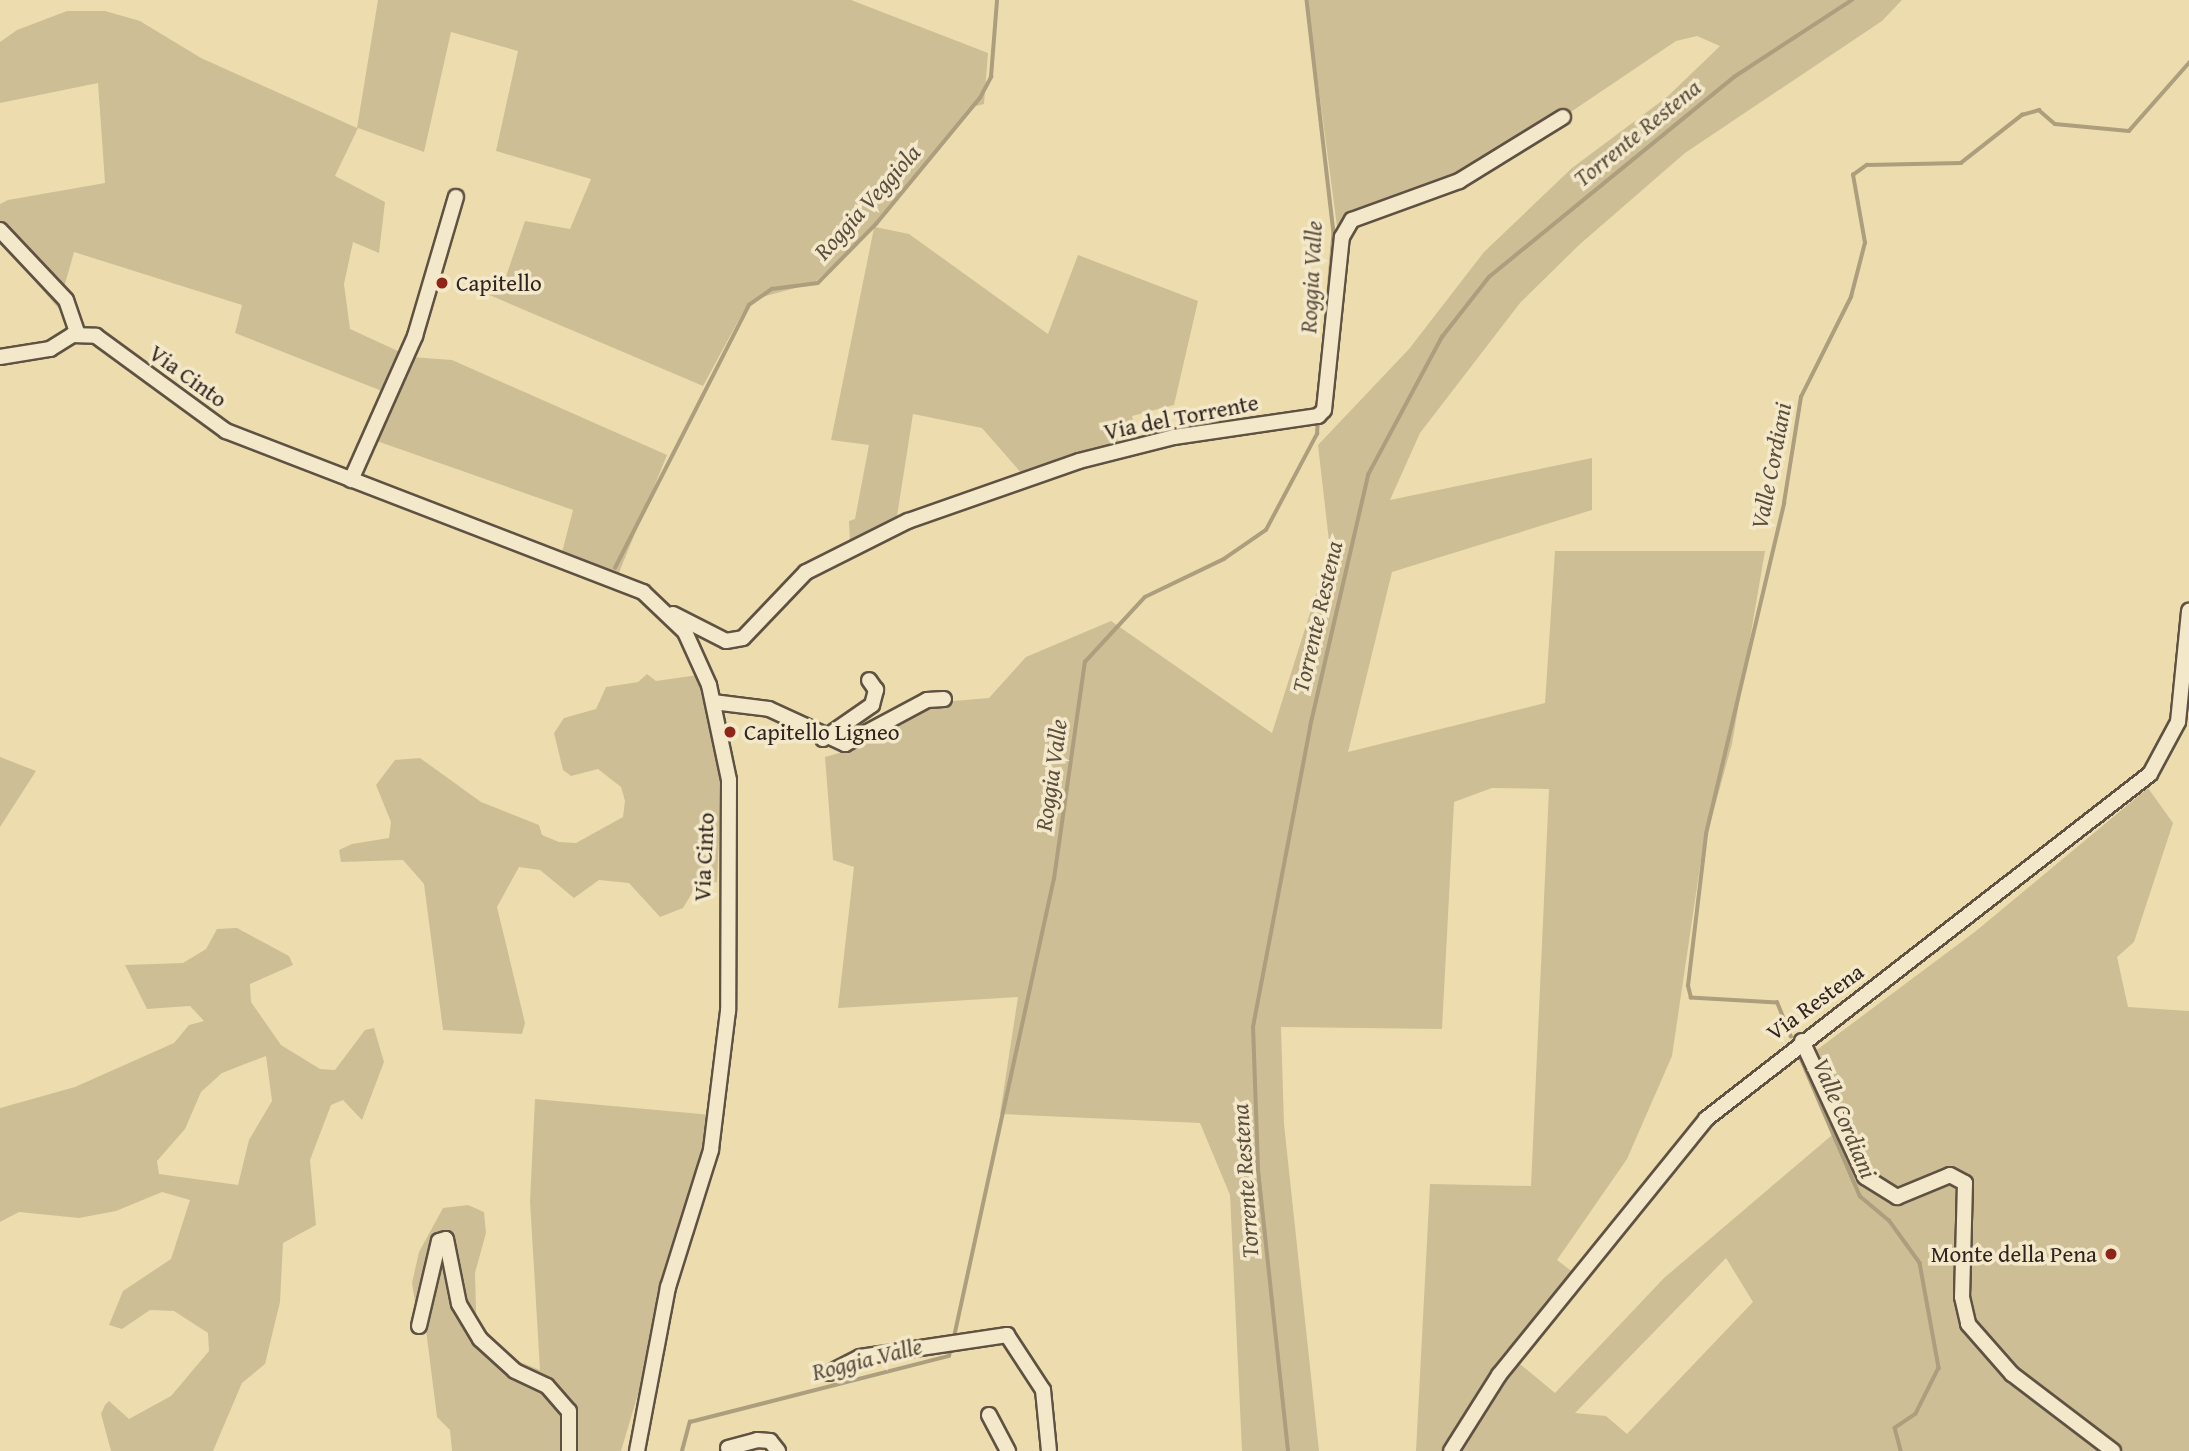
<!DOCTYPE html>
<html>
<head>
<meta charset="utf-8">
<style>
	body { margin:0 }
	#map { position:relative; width:2189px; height:1451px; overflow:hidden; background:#edddae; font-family:"Gentium Book Plus",serif }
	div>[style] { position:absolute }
	.green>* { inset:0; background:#cdbe96 }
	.stream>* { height:3.5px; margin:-1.75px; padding:0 1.75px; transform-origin:1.75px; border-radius:1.75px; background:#ad9e7d }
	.roads { filter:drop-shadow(2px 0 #5f5243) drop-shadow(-2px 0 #5f5243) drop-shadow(0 2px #5f5243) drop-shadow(0 -2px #5f5243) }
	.minor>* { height:14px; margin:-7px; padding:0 7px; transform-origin:7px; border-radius:7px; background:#f3e9ca }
	.dots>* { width:19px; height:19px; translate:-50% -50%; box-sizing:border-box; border:4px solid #f3e9ca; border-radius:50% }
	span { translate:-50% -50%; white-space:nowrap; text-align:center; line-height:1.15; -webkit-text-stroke:7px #f3e9ca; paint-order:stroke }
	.poi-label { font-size:23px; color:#30241f }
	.left { translate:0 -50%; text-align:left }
	.right { translate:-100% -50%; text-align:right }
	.street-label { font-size:23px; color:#30241f }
	.water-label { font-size:24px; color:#5c4f40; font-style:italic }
</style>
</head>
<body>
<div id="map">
	<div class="green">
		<i style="clip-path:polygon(378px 0,851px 0,988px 53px,984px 104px,973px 107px,875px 227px,909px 234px,1048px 334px,1078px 255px,1198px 301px,1174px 405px,1132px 416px,1137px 438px,1023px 475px,982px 428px,913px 414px,895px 529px,850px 542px,849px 521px,855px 519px,869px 445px,831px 440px,874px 228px,814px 283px,758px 298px,743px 312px,703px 386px,487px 294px,503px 285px,525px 221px,570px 229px,591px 179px,496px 151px,518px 51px,451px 32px,424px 152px,358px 128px,335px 176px,385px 202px,379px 253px,353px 242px,344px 284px,350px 329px,411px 357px,452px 360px,667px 455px,618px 575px,561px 556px,573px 510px,371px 439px,392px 395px,235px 333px,242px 305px,74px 252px,65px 284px,78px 331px,0 241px,0 204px,8px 200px,105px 183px,98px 83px,0 103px,0 42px,17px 30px,67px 11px,105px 11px,140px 21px,201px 58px,357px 128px)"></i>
		<i style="clip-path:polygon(evenodd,1307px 0,1902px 0,1882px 21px,1685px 153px,1579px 245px,1520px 303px,1420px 433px,1390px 500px,1592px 458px,1592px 510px,1392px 572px,1348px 752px,1545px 703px,1555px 551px,1765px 551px,1732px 744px,1702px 853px,1672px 1056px,1627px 1159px,1557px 1260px,1574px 1273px,1508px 1354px,1555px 1393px,1664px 1278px,1838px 1130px,1810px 1055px,1976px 931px,2148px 788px,2173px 823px,2134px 942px,2117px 957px,2128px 1007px,2189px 1011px,2189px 1451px,1416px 1451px,1430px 1184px,1531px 1186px,1549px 789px,1492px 788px,1454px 802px,1442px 1029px,1281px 1027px,1284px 1124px,1319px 1451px,1242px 1451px,1230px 1195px,1200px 1123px,1000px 1114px,1018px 997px,838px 1008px,854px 867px,833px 860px,825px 757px,860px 747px,930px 703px,989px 698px,1026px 657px,1111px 621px,1272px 733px,1330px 550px,1318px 445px,1409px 349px,1484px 252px,1572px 168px,1667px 97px,1720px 46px,1697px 36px,1676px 41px,1458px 188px,1416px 207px,1367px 214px,1338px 234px,1307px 0,1726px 1258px,1753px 1302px,1627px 1434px,1606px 1416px,1575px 1413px,1726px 1258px)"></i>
		<i style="clip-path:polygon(647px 674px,656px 681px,698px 675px,722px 780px,717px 882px,695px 888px,683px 908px,660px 917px,629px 883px,599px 880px,574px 898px,540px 870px,519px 867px,497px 907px,525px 1023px,522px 1034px,443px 1030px,424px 884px,403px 860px,341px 862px,339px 850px,352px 844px,389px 838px,391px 822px,376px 785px,395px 760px,420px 758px,481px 802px,539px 825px,542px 835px,559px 842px,576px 843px,623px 817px,625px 801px,621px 787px,598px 769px,571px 776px,563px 770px,554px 733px,564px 718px,596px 709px,606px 687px,638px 682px)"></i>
		<i style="clip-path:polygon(0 757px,36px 771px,0 827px)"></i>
		<i style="clip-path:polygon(evenodd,237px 928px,289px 956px,293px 965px,250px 984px,251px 1002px,281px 1045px,320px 1069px,335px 1070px,365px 1030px,374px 1028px,384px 1062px,362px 1120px,343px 1100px,331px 1105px,310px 1160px,316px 1225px,283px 1243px,280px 1302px,265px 1364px,242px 1383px,213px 1451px,111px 1451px,101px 1414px,105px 1405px,109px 1401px,129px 1419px,171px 1396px,209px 1351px,208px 1333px,174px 1311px,150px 1310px,122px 1329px,109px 1325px,123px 1291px,171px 1259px,190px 1200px,162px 1192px,116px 1211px,79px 1218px,19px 1212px,0 1222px,0 1108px,75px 1087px,174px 1043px,189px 1025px,204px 1021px,190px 1006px,147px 1009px,125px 965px,183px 963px,206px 949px,217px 929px,237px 928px,266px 1056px,272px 1101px,249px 1140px,238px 1185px,159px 1174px,157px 1161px,185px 1129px,201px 1092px,222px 1073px,266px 1056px)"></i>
		<i style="clip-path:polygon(535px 1099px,712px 1115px,688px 1215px,661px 1283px,644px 1374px,621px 1451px,452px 1451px,450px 1430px,437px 1417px,426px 1330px,417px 1315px,412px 1283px,419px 1252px,443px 1208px,468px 1205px,484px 1212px,486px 1233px,475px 1273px,477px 1345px,540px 1370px,530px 1201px)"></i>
	</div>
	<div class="stream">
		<i style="left:1307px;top:0;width:236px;rotate:83.4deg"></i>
		<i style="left:1334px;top:234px;width:70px;rotate:94.9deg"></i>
		<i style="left:615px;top:568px;width:295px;rotate:-63deg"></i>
		<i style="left:749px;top:305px;width:28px;rotate:-35deg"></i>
		<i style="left:772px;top:289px;width:46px;rotate:-7.4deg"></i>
		<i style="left:818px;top:283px;width:83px;rotate:-45.5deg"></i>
		<i style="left:876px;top:224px;width:163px;rotate:-50.5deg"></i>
		<i style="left:980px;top:98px;width:24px;rotate:-62deg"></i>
		<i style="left:991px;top:77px;width:77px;rotate:-85.5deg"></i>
		<i style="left:1791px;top:1037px;width:37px;rotate:-112deg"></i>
		<i style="left:1777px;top:1003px;width:86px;rotate:-176.7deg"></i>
		<i style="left:1691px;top:998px;width:12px;rotate:-104deg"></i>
		<i style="left:1688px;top:986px;width:153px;rotate:-83.2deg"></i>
		<i style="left:1706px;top:834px;width:340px;rotate:-76.7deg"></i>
		<i style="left:1784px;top:503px;width:107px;rotate:-80.9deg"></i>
		<i style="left:1801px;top:397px;width:112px;rotate:-63.4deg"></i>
		<i style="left:1851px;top:297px;width:56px;rotate:-75.5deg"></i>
		<i style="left:1865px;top:243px;width:69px;rotate:-100deg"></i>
		<i style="left:1853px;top:175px;width:17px;rotate:-36deg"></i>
		<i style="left:1867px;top:165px;width:94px;rotate:-1.2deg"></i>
		<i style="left:1961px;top:163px;width:78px;rotate:-38.2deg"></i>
		<i style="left:2022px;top:115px;width:18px;rotate:-16deg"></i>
		<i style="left:2039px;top:110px;width:21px;rotate:41deg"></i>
		<i style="left:2055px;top:124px;width:74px;rotate:5.4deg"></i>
		<i style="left:2129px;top:131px;width:91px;rotate:-48.6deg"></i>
		<i style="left:1798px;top:1051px;width:158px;rotate:66.8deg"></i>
		<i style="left:1860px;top:1196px;width:38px;rotate:40deg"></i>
		<i style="left:1889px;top:1220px;width:53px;rotate:54.2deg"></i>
		<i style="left:1920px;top:1263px;width:107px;rotate:79.7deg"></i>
		<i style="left:1939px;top:1368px;width:51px;rotate:116.6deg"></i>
		<i style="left:1916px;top:1414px;width:25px;rotate:146deg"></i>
		<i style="left:1895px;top:1428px;width:24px;rotate:75deg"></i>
		<i style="left:954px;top:1337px;width:469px;rotate:-77.7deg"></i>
		<i style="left:1054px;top:879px;width:219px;rotate:-81.9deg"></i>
		<i style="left:1085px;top:662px;width:88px;rotate:-47.3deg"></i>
		<i style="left:1145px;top:597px;width:88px;rotate:-25.7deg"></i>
		<i style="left:1224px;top:559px;width:51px;rotate:-34.6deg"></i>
		<i style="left:1266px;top:530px;width:109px;rotate:-62deg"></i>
		<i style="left:1317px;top:434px;width:14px;rotate:-86deg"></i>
		<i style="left:682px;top:1451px;width:30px;rotate:-75deg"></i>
		<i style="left:690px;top:1422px;width:267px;rotate:-14.3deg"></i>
		<i style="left:949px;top:1356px;width:8px;rotate:-76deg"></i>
		<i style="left:1288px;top:1451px;width:284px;rotate:-96.1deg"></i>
		<i style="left:1258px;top:1169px;width:142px;rotate:-92deg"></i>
		<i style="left:1253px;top:1027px;width:305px;rotate:-79.2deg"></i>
		<i style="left:1310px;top:727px;width:259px;rotate:-77deg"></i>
		<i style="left:1368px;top:475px;width:157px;rotate:-61.8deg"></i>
		<i style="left:1442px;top:337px;width:76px;rotate:-51.9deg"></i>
		<i style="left:1489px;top:277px;width:316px;rotate:-39.2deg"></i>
		<i style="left:1734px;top:77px;width:141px;rotate:-33.1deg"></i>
	</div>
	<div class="roads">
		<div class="minor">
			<i style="left:0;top:230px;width:96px;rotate:46.7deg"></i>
			<i style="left:66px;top:300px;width:37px;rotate:71deg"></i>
			<i style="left:0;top:357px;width:51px;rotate:-9.1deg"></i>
			<i style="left:50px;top:349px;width:26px;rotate:-32deg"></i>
			<i style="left:72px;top:335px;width:24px;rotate:2deg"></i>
			<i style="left:96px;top:336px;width:161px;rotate:36.2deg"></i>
			<i style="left:226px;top:431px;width:447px;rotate:21.1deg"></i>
			<i style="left:643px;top:592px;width:58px;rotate:43.6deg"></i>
			<i style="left:685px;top:632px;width:58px;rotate:65.6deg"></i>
			<i style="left:709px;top:685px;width:97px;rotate:78.1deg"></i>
			<i style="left:729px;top:780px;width:231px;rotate:90.2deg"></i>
			<i style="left:728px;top:1011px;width:140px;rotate:97deg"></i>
			<i style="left:711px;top:1150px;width:144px;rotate:107.4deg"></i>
			<i style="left:668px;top:1287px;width:167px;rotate:100.7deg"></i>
			<i style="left:351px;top:480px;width:158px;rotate:-66deg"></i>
			<i style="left:415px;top:336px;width:145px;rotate:-73.6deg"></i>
			<i style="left:673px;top:614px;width:59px;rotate:27deg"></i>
			<i style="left:726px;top:641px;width:17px;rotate:-10deg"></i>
			<i style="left:743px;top:638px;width:91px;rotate:-46.3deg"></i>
			<i style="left:806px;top:572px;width:114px;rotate:-26.6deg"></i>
			<i style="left:908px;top:521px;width:181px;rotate:-19.3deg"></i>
			<i style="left:1079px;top:461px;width:98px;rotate:-14.2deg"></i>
			<i style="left:1174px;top:437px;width:146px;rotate:-8.3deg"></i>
			<i style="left:1318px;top:416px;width:8px;rotate:-45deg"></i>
			<i style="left:1324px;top:410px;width:174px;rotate:-84.1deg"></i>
			<i style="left:1342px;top:237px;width:20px;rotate:-60deg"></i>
			<i style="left:1352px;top:220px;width:114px;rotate:-20deg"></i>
			<i style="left:1459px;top:181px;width:122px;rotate:-31.6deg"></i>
			<i style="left:713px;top:702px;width:56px;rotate:7.1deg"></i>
			<i style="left:769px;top:709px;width:84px;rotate:24.7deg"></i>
			<i style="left:845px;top:744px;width:93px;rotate:-28.2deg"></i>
			<i style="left:927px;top:700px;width:17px;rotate:-3deg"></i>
			<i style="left:823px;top:739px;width:60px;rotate:-34.8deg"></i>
			<i style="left:872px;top:705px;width:16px;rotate:-75deg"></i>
			<i style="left:876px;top:690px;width:12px;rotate:-125deg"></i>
			<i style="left:1802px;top:1041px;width:150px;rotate:65.1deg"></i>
			<i style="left:1865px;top:1177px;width:38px;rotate:32deg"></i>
			<i style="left:1897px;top:1197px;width:57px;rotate:-22.5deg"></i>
			<i style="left:1950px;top:1175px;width:17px;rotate:28deg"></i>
			<i style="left:1965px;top:1183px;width:114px;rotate:91.5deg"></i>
			<i style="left:1962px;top:1297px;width:28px;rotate:77deg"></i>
			<i style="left:1968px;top:1324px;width:67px;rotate:48.7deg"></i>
			<i style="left:2012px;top:1374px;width:127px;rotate:37.3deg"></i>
			<i style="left:419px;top:1326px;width:87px;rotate:-76.8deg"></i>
			<i style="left:439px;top:1241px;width:7px;rotate:-16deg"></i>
			<i style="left:446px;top:1239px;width:66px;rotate:78.7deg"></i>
			<i style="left:459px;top:1304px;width:41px;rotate:59deg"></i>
			<i style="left:480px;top:1339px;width:47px;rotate:42.4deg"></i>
			<i style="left:515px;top:1371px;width:35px;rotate:25deg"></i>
			<i style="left:547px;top:1386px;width:33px;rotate:49deg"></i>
			<i style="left:569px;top:1411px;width:40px;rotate:90deg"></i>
			<i style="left:829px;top:1373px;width:35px;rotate:-27deg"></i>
			<i style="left:860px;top:1357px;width:149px;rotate:-8.5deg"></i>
			<i style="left:1007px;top:1335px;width:66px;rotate:56.8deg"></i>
			<i style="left:1043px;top:1390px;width:61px;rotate:84.4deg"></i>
			<i style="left:989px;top:1415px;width:41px;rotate:62.2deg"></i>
			<i style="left:728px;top:1448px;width:30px;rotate:-15deg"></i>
			<i style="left:757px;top:1440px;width:13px;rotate:4deg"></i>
			<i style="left:770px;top:1441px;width:13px;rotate:51deg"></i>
			<i style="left:1451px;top:1451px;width:90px;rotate:-57.7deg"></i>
			<i style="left:1499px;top:1375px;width:329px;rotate:-51deg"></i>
			<i style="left:1706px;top:1119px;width:562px;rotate:-37.85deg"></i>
			<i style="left:2150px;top:774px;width:59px;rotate:-61.7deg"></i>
			<i style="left:2178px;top:722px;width:112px;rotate:-84.3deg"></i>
		</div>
	</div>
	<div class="dots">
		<i style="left:442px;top:283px;background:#8f2418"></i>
		<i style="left:730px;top:732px;background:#8f2418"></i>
		<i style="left:2111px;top:1254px;background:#8f2418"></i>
	</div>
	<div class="poi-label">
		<span class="left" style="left:456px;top:283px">Capitello</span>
		<span class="left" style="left:744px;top:732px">Capitello Ligneo</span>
		<span class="right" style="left:2097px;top:1254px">Monte della Pena</span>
	</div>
	<div class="street-label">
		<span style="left:188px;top:376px;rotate:36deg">Via Cinto</span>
		<span style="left:1181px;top:417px;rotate:-11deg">Via del Torrente</span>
		<span style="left:704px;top:857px;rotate:-87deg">Via Cinto</span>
		<span style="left:1815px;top:1002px;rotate:-36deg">Via Restena</span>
	</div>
	<div class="water-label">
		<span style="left:1637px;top:133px;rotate:-39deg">Torrente Restena</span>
		<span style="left:867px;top:202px;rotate:-48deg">Roggia Veggiola</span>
		<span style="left:1311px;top:277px;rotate:-87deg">Roggia Valle</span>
		<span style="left:1771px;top:466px;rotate:-79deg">Valle Cordiani</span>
		<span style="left:1317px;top:617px;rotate:-77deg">Torrente Restena</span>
		<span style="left:1051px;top:775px;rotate:-82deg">Roggia Valle</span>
		<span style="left:1845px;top:1118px;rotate:67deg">Valle Cordiani</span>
		<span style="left:1245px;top:1181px;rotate:-94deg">Torrente Restena</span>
		<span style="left:867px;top:1359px;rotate:-14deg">Roggia Valle</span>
	</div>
</div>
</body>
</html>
